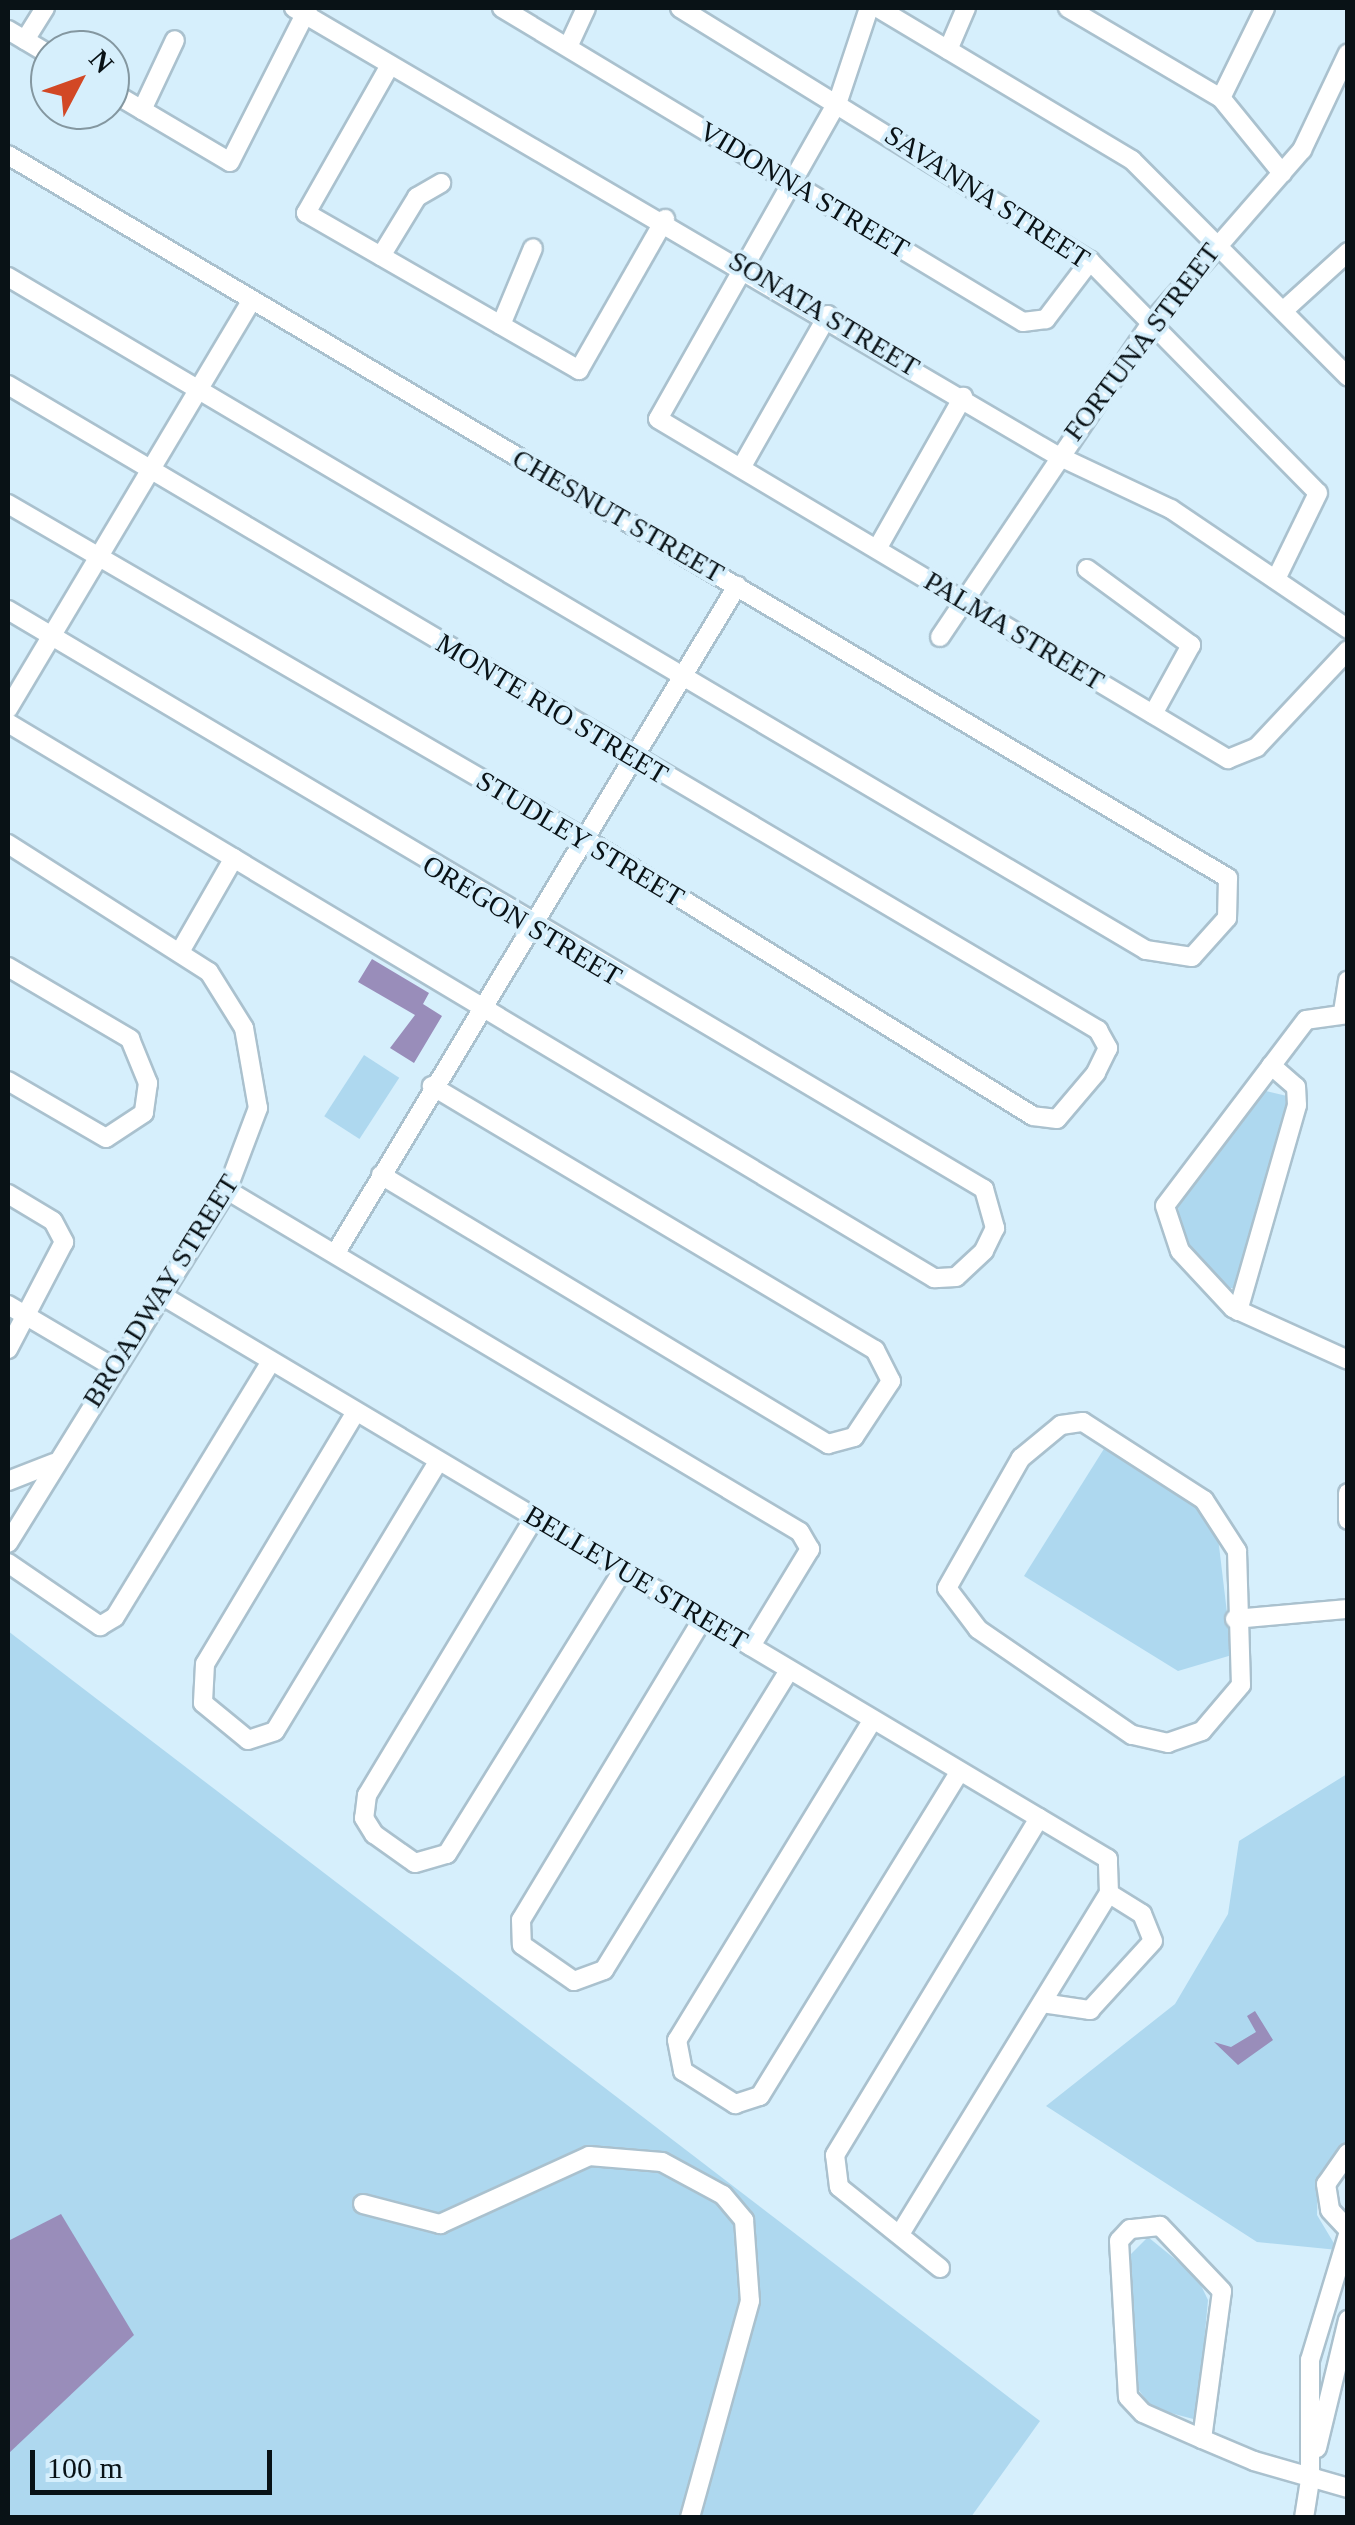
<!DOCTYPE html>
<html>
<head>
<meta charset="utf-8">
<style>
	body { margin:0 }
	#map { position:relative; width:1355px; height:2525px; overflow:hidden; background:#d6effc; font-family:Georgia,serif }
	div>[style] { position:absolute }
	.green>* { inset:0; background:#aed8ef; transform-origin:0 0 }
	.water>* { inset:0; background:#998dba }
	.roads { filter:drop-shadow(2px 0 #aac1ce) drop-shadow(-2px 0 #aac1ce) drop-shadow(0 2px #aac1ce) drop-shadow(0 -2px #aac1ce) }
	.street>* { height:18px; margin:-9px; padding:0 9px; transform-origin:9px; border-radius:9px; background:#fff }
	span { translate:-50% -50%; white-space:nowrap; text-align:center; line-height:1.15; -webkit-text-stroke:8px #d6effc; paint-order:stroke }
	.street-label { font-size:28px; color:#091216 }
	.frame { position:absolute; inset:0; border:10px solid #091216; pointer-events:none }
	.north { position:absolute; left:30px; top:30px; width:100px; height:100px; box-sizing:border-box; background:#d6effc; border:2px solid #8497a0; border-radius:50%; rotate:49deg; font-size:28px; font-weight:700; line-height:40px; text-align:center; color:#091216 }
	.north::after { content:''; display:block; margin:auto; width:35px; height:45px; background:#d24825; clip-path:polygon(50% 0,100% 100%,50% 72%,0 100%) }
	.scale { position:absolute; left:30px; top:2450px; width:242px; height:45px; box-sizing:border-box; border:5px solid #091216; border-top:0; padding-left:12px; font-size:30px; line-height:35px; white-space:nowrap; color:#091216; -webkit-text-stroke:8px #d6effc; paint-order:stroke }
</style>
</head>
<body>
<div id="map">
	<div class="green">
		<i style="left:364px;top:1055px;width:42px;height:73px;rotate:33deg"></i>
		<i style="clip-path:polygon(1262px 1090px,1287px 1096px,1290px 1110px,1236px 1288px,1226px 1288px,1181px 1242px,1178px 1207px)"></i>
		<i style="clip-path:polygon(1107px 1444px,1199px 1505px,1217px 1529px,1232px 1655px,1178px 1671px,1024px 1576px)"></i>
		<i style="clip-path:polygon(8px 1631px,1040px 2421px,971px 2517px,8px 2517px)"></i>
		<i style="clip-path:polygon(1347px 1774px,1347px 2145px,1318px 2179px,1317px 2215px,1338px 2250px,1257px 2242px,1046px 2106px,1175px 2004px,1228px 1914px,1239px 1841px)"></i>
		<i style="clip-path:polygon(1148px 2237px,1197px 2277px,1208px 2300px,1197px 2420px,1152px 2408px,1130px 2378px,1130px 2255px)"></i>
	</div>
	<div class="water">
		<i style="clip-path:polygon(372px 959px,429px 993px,423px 1004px,442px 1016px,414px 1063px,390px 1048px,415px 1015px,358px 982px)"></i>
		<i style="clip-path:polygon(1255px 2011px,1273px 2040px,1238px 2065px,1214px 2042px,1231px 2047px,1256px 2032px,1247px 2016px)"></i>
		<i style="clip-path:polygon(61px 2214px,134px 2335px,8px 2454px,8px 2241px)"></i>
	</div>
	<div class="roads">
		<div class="street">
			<i style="left:294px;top:8px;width:883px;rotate:30.4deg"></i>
			<i style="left:1056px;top:455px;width:127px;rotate:25.2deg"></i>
			<i style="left:1171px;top:509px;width:214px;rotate:34.1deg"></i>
			<i style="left:502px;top:8px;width:608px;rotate:31.08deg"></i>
			<i style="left:1023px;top:322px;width:23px;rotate:-7deg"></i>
			<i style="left:1046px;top:319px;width:73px;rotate:-52.8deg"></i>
			<i style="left:680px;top:8px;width:482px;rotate:31.7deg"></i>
			<i style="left:1090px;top:261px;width:325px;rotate:45.5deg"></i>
			<i style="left:1318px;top:493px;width:96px;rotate:116deg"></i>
			<i style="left:869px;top:8px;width:98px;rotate:108.4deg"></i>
			<i style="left:838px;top:101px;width:365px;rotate:119.5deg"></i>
			<i style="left:658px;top:419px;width:664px;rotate:30.82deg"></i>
			<i style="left:1228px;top:759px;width:31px;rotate:-22deg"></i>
			<i style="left:1257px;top:747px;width:133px;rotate:-46.8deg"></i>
			<i style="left:878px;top:8px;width:296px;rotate:30.9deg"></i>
			<i style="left:1132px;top:160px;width:306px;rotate:45.1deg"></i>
			<i style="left:1068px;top:8px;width:178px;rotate:30.5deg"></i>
			<i style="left:1221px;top:98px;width:97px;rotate:50.9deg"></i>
			<i style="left:8px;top:30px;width:49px;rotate:30.8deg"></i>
			<i style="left:25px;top:40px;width:38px;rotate:-58deg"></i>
			<i style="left:568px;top:47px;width:43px;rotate:-65.2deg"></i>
			<i style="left:948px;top:50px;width:46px;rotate:-66.8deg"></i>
			<i style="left:389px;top:67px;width:168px;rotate:119.6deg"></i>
			<i style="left:306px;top:213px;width:315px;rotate:29.9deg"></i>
			<i style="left:579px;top:370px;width:174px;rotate:-60.3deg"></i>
			<i style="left:110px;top:91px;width:139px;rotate:30.6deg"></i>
			<i style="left:230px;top:162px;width:173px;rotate:-63.1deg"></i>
			<i style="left:1221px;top:98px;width:100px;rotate:-63.9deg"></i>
			<i style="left:142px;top:110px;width:77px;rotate:-64.8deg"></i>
			<i style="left:8px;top:155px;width:1418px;rotate:30.65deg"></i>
			<i style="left:1228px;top:878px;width:40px;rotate:91.4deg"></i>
			<i style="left:1227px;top:918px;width:52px;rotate:131.9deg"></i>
			<i style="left:1192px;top:957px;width:47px;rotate:-171.3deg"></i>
			<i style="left:1146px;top:950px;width:1322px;rotate:-149.4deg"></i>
			<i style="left:381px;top:256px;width:69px;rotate:-58.6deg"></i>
			<i style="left:417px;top:197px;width:28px;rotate:-30deg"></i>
			<i style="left:1283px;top:311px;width:88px;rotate:-42.2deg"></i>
			<i style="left:501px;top:325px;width:83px;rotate:-67.4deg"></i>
			<i style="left:8px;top:385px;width:1267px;rotate:30.61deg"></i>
			<i style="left:1098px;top:1030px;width:21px;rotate:61deg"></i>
			<i style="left:1108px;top:1048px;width:28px;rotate:116deg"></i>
			<i style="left:1096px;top:1073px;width:60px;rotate:130.3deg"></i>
			<i style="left:1057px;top:1119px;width:24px;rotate:-173deg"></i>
			<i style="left:1033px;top:1116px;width:529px;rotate:-148.29deg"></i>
			<i style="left:583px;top:838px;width:665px;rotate:-149.85deg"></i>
			<i style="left:741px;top:468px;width:176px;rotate:-60.4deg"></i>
			<i style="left:877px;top:549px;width:175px;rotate:-60.5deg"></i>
			<i style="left:1087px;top:569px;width:129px;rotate:36.2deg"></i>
			<i style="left:1191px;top:645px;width:79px;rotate:118.8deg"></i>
			<i style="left:8px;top:610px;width:1135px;rotate:30.68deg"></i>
			<i style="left:984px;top:1189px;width:41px;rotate:74.2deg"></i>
			<i style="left:995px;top:1228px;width:25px;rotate:116deg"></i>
			<i style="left:984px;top:1251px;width:38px;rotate:137deg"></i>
			<i style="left:956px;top:1277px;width:22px;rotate:177deg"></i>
			<i style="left:934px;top:1278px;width:1080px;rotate:-149.06deg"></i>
			<i style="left:940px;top:637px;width:378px;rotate:-56.1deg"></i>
			<i style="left:1151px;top:323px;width:230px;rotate:-48.9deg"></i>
			<i style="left:1302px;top:150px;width:107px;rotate:-64.6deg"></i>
			<i style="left:8px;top:709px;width:474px;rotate:-59.2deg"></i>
			<i style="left:8px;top:844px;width:238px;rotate:32.5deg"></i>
			<i style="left:209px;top:972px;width:66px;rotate:58deg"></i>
			<i style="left:244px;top:1028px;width:81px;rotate:80.1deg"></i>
			<i style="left:258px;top:1108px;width:88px;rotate:110.7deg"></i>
			<i style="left:227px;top:1190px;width:415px;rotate:121.8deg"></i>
			<i style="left:181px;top:950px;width:106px;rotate:-60.1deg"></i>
			<i style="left:8px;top:967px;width:142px;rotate:30.5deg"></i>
			<i style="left:130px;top:1039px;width:48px;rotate:67.8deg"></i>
			<i style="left:148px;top:1083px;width:30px;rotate:98deg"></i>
			<i style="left:144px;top:1113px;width:45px;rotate:146.7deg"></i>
			<i style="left:106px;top:1138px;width:113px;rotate:-149.8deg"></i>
			<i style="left:1343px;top:1012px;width:32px;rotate:-81deg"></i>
			<i style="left:1348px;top:1014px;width:42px;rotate:171.9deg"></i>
			<i style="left:1306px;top:1020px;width:233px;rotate:127.2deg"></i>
			<i style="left:1165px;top:1206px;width:47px;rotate:71.6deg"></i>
			<i style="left:1180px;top:1251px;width:78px;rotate:47.1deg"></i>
			<i style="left:1233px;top:1308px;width:126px;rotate:24.3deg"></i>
			<i style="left:381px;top:1175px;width:522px;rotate:31.04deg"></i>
			<i style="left:828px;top:1444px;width:27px;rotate:-15deg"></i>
			<i style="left:854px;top:1437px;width:67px;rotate:-56.5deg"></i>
			<i style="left:891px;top:1381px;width:35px;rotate:-117deg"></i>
			<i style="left:875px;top:1350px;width:516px;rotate:-149.21deg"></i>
			<i style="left:227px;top:1190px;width:667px;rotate:30.83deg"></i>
			<i style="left:800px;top:1532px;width:20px;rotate:60deg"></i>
			<i style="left:810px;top:1549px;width:114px;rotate:121.3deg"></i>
			<i style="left:8px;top:1194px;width:52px;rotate:31deg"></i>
			<i style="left:53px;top:1221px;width:24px;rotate:62deg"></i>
			<i style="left:64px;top:1242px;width:121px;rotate:117.6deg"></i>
			<i style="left:335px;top:1254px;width:780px;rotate:-58.96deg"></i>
			<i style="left:163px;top:1296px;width:1100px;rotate:30.79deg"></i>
			<i style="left:8px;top:1305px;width:122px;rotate:30.6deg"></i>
			<i style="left:1238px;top:1311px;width:214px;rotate:-74deg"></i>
			<i style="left:1297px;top:1105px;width:18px;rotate:-93deg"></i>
			<i style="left:1296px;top:1087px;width:33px;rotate:-139deg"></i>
			<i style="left:354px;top:1415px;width:290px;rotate:120.9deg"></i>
			<i style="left:205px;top:1664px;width:39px;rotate:93deg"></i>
			<i style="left:203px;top:1703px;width:58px;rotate:39.4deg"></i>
			<i style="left:248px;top:1740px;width:28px;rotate:-18deg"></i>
			<i style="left:275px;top:1731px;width:312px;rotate:-58.8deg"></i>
			<i style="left:1083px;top:1422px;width:144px;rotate:32.8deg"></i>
			<i style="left:1204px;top:1500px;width:61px;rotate:57.1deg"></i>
			<i style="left:1237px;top:1551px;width:134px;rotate:88.3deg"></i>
			<i style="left:1241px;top:1685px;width:60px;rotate:130.3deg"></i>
			<i style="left:1202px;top:1731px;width:36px;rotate:161deg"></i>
			<i style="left:1168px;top:1743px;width:37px;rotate:-167deg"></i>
			<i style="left:1132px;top:1735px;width:187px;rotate:-145.5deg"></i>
			<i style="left:978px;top:1629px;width:51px;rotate:-127.1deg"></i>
			<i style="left:947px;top:1588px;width:150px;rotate:-60.4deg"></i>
			<i style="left:1021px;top:1458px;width:52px;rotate:-39.5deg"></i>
			<i style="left:1061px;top:1425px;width:22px;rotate:-8deg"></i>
			<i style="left:8px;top:1481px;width:49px;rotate:-21.4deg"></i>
			<i style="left:1348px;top:1493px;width:27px;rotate:90deg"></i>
			<i style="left:533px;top:1520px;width:321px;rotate:121.1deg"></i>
			<i style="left:367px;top:1795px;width:23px;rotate:97deg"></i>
			<i style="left:364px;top:1818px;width:19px;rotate:58deg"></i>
			<i style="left:374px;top:1834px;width:50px;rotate:35.3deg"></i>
			<i style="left:415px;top:1863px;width:33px;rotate:-16deg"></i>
			<i style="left:447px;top:1854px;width:332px;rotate:-58.2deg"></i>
			<i style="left:8px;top:1563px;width:112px;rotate:34.4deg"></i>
			<i style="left:100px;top:1626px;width:17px;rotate:-31deg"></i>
			<i style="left:115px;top:1617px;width:298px;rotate:-58.6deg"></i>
			<i style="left:1235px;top:1619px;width:113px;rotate:-5.1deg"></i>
			<i style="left:702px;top:1620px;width:350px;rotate:121.1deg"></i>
			<i style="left:521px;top:1920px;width:25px;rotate:88deg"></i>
			<i style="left:522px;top:1945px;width:63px;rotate:34.7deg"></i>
			<i style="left:574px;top:1981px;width:32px;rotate:-20deg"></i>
			<i style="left:604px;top:1970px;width:352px;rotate:-58.3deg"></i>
			<i style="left:872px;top:1721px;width:374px;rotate:121.4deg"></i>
			<i style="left:677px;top:2040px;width:32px;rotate:79deg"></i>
			<i style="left:683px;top:2071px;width:62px;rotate:32.4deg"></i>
			<i style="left:735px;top:2104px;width:26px;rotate:-18deg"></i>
			<i style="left:760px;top:2096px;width:380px;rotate:-58.4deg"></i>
			<i style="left:1042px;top:2003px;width:49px;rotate:8.3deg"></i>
			<i style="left:1090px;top:2010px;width:93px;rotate:-47.6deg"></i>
			<i style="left:1153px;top:1941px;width:29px;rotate:-112deg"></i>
			<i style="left:1142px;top:1914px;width:39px;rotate:-148deg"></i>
			<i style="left:1348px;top:2153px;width:38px;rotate:125deg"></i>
			<i style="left:1326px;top:2184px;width:26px;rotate:81deg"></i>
			<i style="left:1330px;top:2210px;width:26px;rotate:47deg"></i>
			<i style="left:363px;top:2204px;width:80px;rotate:14.6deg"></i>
			<i style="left:440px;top:2224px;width:164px;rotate:-24.5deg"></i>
			<i style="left:589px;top:2156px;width:73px;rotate:4.7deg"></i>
			<i style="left:662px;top:2162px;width:69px;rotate:28.4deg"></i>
			<i style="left:723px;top:2195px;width:33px;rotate:50deg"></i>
			<i style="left:744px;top:2220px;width:81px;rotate:85.8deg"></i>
			<i style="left:750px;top:2301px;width:225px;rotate:105.5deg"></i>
			<i style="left:900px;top:2234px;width:400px;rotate:-58.5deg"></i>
			<i style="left:1109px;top:1893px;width:34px;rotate:-92deg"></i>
			<i style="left:940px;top:2268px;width:129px;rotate:-141.3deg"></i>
			<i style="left:839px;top:2187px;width:32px;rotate:-97deg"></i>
			<i style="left:835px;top:2155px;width:394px;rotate:-58.8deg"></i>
			<i style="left:1202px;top:2439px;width:149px;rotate:-82.3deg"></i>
			<i style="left:1222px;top:2291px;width:90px;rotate:-133.6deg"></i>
			<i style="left:1160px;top:2226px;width:30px;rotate:174deg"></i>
			<i style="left:1130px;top:2229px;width:16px;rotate:133deg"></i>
			<i style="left:1119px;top:2241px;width:156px;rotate:86.7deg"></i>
			<i style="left:1128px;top:2397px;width:22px;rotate:47deg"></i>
			<i style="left:1143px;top:2413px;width:64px;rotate:23.8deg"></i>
			<i style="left:1202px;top:2439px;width:56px;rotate:22.9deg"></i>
			<i style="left:1254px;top:2461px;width:98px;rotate:16deg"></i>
			<i style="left:1317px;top:2448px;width:132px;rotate:-76.4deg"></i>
			<i style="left:1310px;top:2482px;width:122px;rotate:-90deg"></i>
			<i style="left:1310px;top:2360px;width:131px;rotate:-73.1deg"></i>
			<i style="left:1304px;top:2518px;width:45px;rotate:-81deg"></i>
		</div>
	</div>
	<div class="street-label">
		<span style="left:804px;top:190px;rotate:31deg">VIDONNA STREET</span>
		<span style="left:987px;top:197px;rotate:33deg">SAVANNA STREET</span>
		<span style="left:824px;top:314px;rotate:31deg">SONATA STREET</span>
		<span style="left:1142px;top:342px;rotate:-53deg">FORTUNA STREET</span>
		<span style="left:618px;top:516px;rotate:30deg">CHESNUT STREET</span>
		<span style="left:1014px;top:631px;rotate:31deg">PALMA STREET</span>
		<span style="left:552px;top:709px;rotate:31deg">MONTE RIO STREET</span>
		<span style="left:580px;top:839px;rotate:31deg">STUDLEY STREET</span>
		<span style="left:522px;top:921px;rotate:31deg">OREGON STREET</span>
		<span style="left:161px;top:1291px;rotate:-58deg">BROADWAY STREET</span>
		<span style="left:636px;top:1578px;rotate:31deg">BELLEVUE STREET</span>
	</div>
	<div class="frame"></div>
	<div class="north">N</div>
	<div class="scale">100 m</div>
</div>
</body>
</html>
